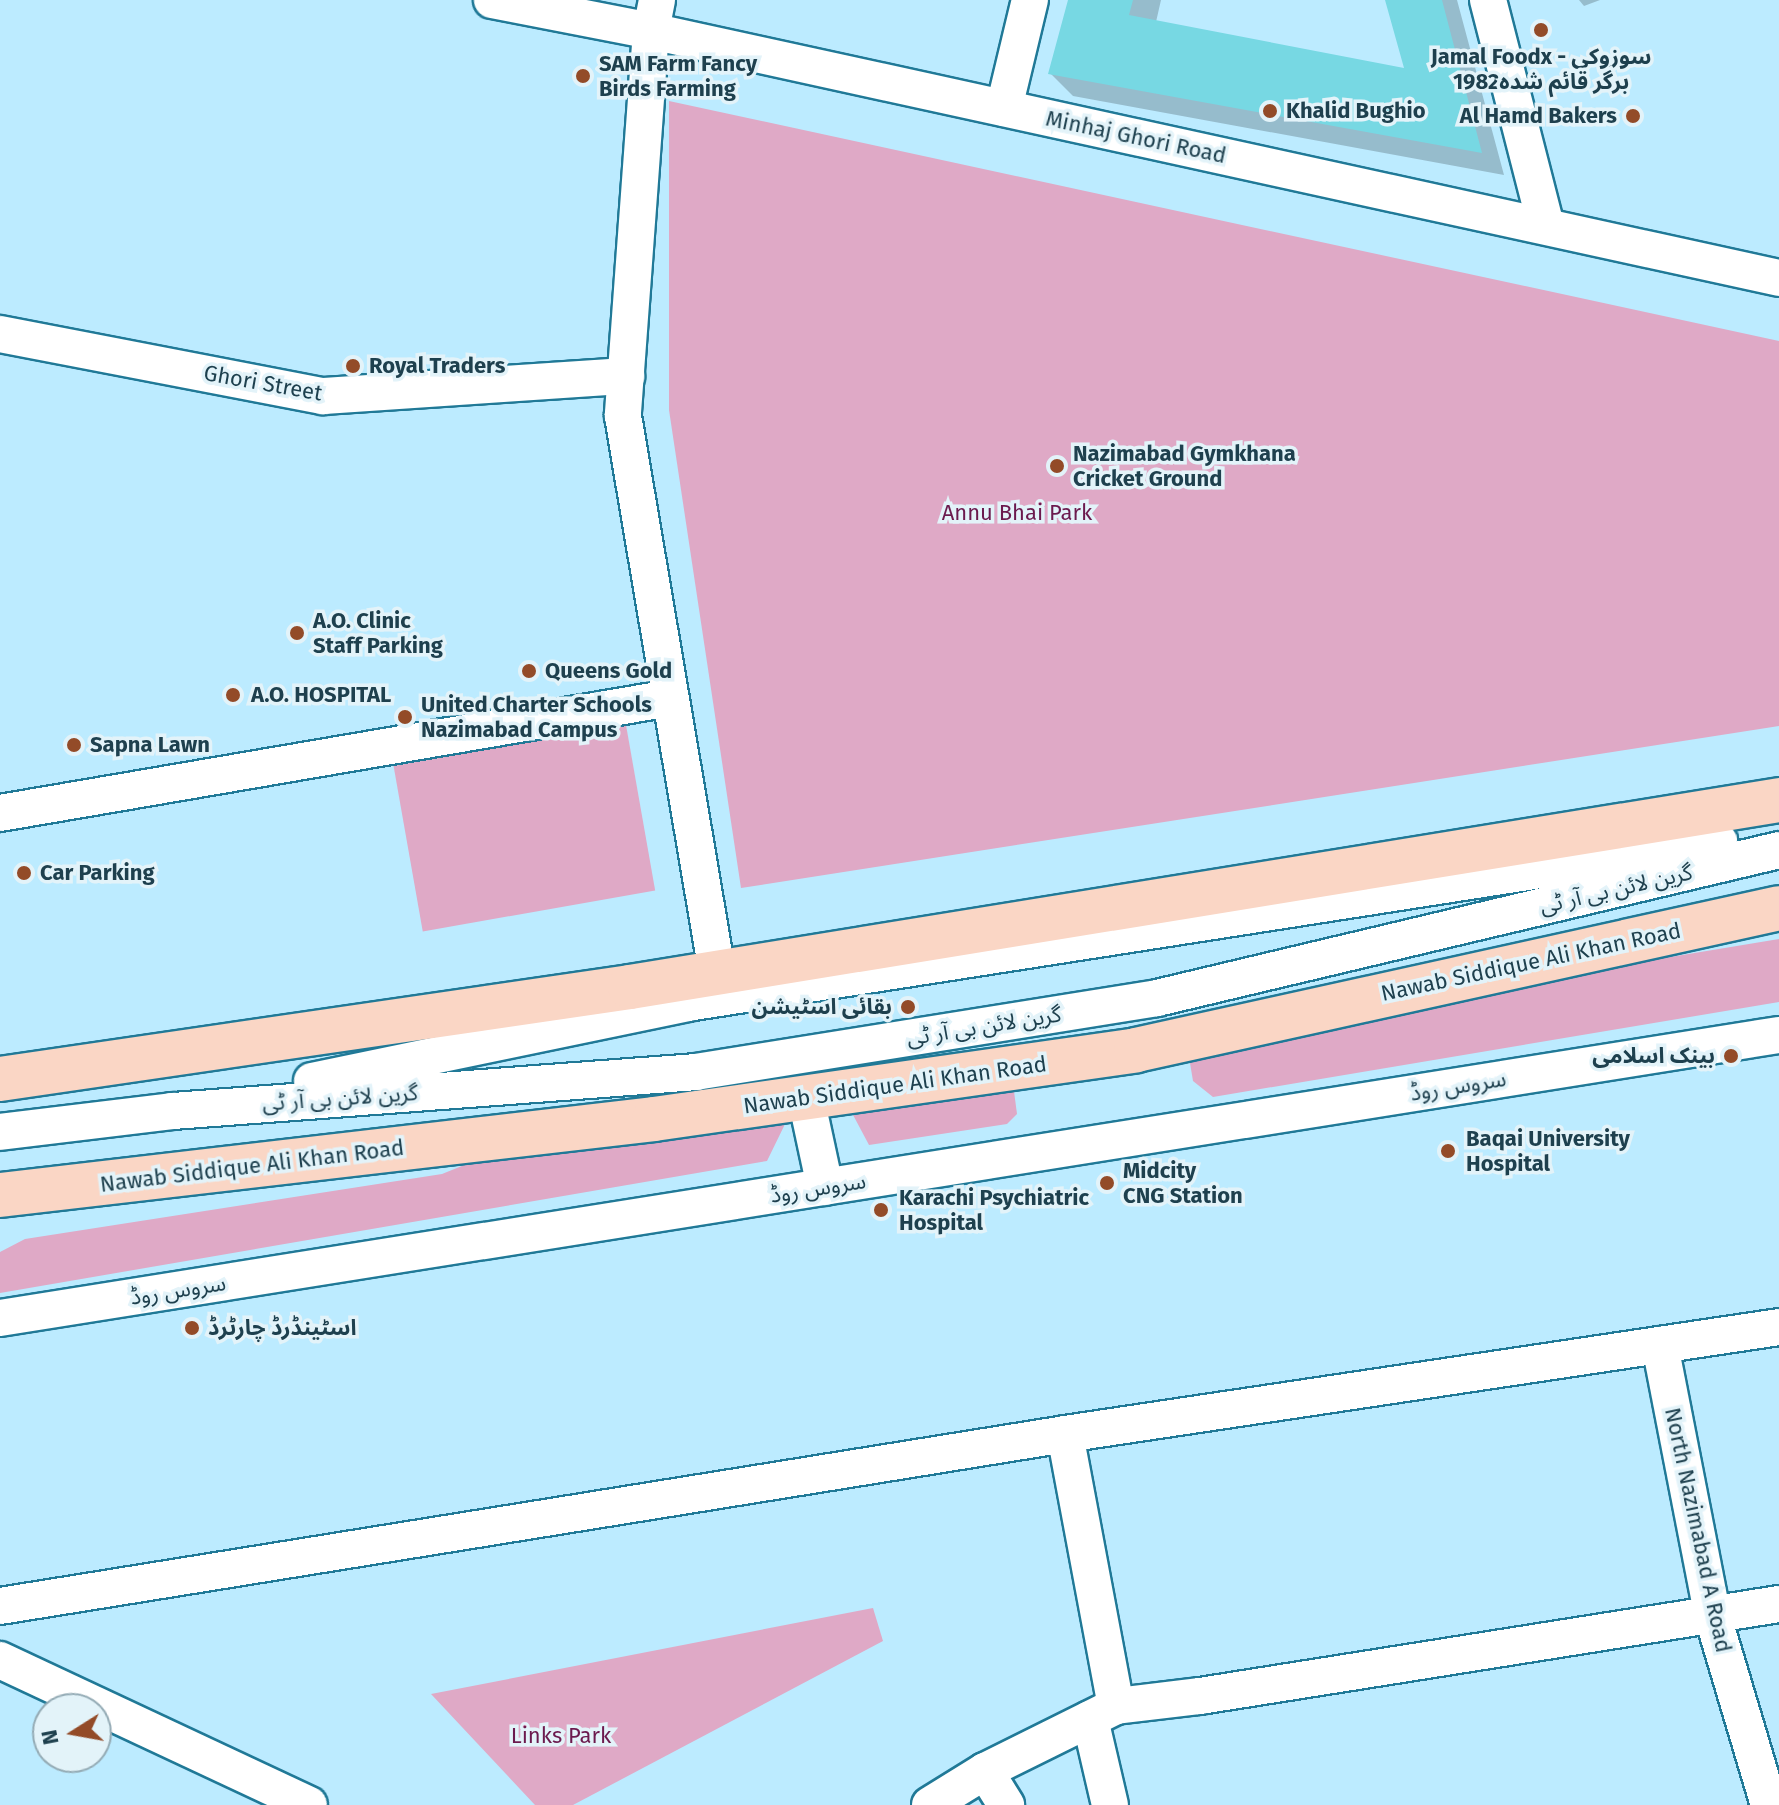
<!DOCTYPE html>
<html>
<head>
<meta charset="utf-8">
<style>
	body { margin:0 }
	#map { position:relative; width:1779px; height:1805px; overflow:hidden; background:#bcebff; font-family:"Fira Sans","Noto Sans Arabic",sans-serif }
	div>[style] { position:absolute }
	.green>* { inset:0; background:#dfa9c6; transform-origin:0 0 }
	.shadow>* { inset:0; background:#0003 }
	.building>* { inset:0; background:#77d8e3 }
	.roads { filter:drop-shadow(2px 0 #207997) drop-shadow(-2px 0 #207997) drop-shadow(0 2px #207997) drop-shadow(0 -2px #207997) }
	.minor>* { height:36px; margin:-18px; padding:0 18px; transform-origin:18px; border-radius:18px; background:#fff }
	.major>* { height:44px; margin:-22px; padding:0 22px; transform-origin:22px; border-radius:22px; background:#fad6c5 }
	.dots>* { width:22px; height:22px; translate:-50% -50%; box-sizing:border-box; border:4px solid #e3f3f9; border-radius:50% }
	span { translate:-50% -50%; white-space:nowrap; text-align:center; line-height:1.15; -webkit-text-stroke:7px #e3f3f9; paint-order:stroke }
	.poi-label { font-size:22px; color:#1e404e; font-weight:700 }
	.left { translate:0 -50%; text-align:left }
	.right { translate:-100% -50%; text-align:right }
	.street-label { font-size:22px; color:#1e404e }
	.park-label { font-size:22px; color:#6b1a4e }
	.north { position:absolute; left:32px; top:1693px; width:80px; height:80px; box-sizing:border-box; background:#e3f3f9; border:2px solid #94abb5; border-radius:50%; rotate:259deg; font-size:22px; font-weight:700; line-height:32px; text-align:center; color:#1e404e }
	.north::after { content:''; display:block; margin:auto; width:28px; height:36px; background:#934b28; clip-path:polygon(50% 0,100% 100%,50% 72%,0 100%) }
</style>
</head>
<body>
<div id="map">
	<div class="green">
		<i style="clip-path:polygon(669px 101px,1779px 341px,1779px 726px,741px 888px,669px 410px)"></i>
		<i style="left:626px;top:725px;width:168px;height:236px;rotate:80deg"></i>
		<i style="clip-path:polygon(1779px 939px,1779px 1002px,1213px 1097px,1193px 1081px,1188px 1051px,1201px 1035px)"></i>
		<i style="clip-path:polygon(1010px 1061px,1017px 1114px,1007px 1124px,869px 1145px,852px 1113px,848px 1087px)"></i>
		<i style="clip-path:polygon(787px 1120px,767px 1161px,0 1293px,0 1252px,25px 1239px,442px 1174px,509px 1147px)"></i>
		<i style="clip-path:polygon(873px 1608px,883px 1641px,573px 1805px,535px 1805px,431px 1694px)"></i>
	</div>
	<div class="shadow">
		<i style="clip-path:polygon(1070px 0,1161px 0,1156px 22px,1407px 71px,1387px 0,1457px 0,1504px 175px,1073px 96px,1050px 73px)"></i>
		<i style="clip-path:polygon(1579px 0,1600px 0,1584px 6px)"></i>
	</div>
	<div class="building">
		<i style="clip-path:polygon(1068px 0,1133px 0,1129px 15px,1404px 68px,1385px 0,1442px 0,1482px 153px,1048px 74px)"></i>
	</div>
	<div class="roads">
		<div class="minor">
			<i style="left:492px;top:0;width:162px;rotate:11deg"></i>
			<i style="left:651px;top:31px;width:1155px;rotate:12.35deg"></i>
			<i style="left:657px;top:0;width:32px;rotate:101deg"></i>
			<i style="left:651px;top:31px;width:386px;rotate:94.2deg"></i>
			<i style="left:623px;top:416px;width:564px;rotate:80.4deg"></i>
			<i style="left:1488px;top:0;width:233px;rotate:75.6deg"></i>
			<i style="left:1004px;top:108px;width:111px;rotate:-76.5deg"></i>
			<i style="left:0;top:334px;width:329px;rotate:10.9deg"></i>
			<i style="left:323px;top:396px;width:304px;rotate:-3.8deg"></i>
			<i style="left:0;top:813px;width:680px;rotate:-9.74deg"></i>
			<i style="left:312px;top:1081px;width:383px;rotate:-11.7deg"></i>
			<i style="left:687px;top:1003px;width:1045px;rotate:-8.86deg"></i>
			<i style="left:806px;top:1098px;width:91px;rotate:77.9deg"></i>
			<i style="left:0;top:1132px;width:174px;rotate:-6.9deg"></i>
			<i style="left:173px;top:1111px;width:524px;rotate:-4.26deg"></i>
			<i style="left:696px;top:1072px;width:467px;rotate:-9.1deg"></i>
			<i style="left:1157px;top:998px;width:639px;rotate:-13.38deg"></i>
			<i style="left:0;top:1318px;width:1801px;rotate:-9.04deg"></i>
			<i style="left:1660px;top:1345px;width:277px;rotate:79deg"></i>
			<i style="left:1713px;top:1617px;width:196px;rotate:73.4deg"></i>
			<i style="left:1065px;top:1434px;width:277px;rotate:79.4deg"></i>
			<i style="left:0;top:1606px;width:1079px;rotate:-9.17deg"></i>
			<i style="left:1065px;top:1434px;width:722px;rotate:-8.52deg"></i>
			<i style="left:0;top:1660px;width:341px;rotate:25.1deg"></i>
			<i style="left:1090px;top:1719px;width:88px;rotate:76.9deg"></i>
			<i style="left:985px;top:1771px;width:40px;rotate:58deg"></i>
			<i style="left:930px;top:1805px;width:65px;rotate:-31.7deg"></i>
			<i style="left:985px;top:1771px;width:146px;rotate:-26.4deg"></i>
			<i style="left:1116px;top:1706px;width:85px;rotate:-6.8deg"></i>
			<i style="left:1200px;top:1696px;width:586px;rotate:-9.03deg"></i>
		</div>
		<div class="major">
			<i style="left:0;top:1079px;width:637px;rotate:-8.31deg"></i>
			<i style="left:630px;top:987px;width:1164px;rotate:-9.24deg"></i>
			<i style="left:0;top:1195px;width:658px;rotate:-6.63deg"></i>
			<i style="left:654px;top:1119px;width:487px;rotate:-8.1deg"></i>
			<i style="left:1136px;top:1050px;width:658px;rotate:-12.45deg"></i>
		</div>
	</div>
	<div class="dots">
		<i style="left:1541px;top:30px;background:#934b28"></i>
		<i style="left:583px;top:76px;background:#934b28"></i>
		<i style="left:1270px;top:111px;background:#934b28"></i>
		<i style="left:1633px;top:116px;background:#934b28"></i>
		<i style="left:353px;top:366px;background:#934b28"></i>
		<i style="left:1057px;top:466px;background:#934b28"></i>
		<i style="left:297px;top:633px;background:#934b28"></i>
		<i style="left:529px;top:671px;background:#934b28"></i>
		<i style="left:233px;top:695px;background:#934b28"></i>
		<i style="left:405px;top:717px;background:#934b28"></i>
		<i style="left:74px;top:745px;background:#934b28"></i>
		<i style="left:24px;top:873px;background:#934b28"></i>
		<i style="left:908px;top:1007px;background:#934b28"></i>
		<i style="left:1731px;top:1056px;background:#934b28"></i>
		<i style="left:1448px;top:1151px;background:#934b28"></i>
		<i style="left:1107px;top:1183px;background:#934b28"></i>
		<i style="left:881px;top:1210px;background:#934b28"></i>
		<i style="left:192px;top:1328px;background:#934b28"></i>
	</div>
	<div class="poi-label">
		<span style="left:1541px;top:69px">Jamal Foodx - سوزوکی<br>برگر قائم شدہ1982</span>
		<span class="left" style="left:599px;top:76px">SAM Farm Fancy<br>Birds Farming</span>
		<span class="left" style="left:1286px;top:111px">Khalid Bughio</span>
		<span class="right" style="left:1617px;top:116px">Al Hamd Bakers</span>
		<span class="left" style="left:369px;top:366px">Royal Traders</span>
		<span class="left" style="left:1073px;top:466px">Nazimabad Gymkhana<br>Cricket Ground</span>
		<span class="left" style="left:313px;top:633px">A.O. Clinic<br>Staff Parking</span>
		<span class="left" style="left:545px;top:671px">Queens Gold</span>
		<span class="left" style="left:251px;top:695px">A.O. HOSPITAL</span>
		<span class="left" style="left:421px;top:717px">United Charter Schools<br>Nazimabad Campus</span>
		<span class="left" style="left:90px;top:745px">Sapna Lawn</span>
		<span class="left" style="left:40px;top:873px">Car Parking</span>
		<span class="right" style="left:892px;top:1007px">بقائی اسٹیشن</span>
		<span class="right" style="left:1715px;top:1056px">بینک اسلامی</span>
		<span class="left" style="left:1466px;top:1151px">Baqai University<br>Hospital</span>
		<span class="left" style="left:1123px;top:1183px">Midcity<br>CNG Station</span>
		<span class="left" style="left:899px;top:1210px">Karachi Psychiatric<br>Hospital</span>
		<span class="left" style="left:208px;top:1328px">اسٹینڈرڈ چارٹرڈ</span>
	</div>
	<div class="street-label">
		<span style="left:1136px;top:137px;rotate:12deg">Minhaj Ghori Road</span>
		<span style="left:263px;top:383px;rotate:10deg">Ghori Street</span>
		<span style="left:1616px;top:889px;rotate:-13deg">گرین لائن بی آر ٹی</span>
		<span style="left:1531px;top:962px;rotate:-12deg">Nawab Siddique Ali Khan Road</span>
		<span style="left:984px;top:1026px;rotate:-9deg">گرین لائن بی آر ٹی</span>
		<span style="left:895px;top:1085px;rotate:-8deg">Nawab Siddique Ali Khan Road</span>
		<span style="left:1458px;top:1086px;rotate:-9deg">سروس روڈ</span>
		<span style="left:340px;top:1098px;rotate:-4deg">گرین لائن بی آر ٹی</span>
		<span style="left:252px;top:1166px;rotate:-7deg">Nawab Siddique Ali Khan Road</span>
		<span style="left:818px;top:1188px;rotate:-9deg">سروس روڈ</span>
		<span style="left:178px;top:1290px;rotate:-9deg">سروس روڈ</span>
		<span style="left:1698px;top:1530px;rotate:78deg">North Nazimabad A Road</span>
	</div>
	<div class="park-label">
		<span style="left:1017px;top:513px">Annu Bhai Park</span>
		<span style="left:561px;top:1736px">Links Park</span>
	</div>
	<div class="north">N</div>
</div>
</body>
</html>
